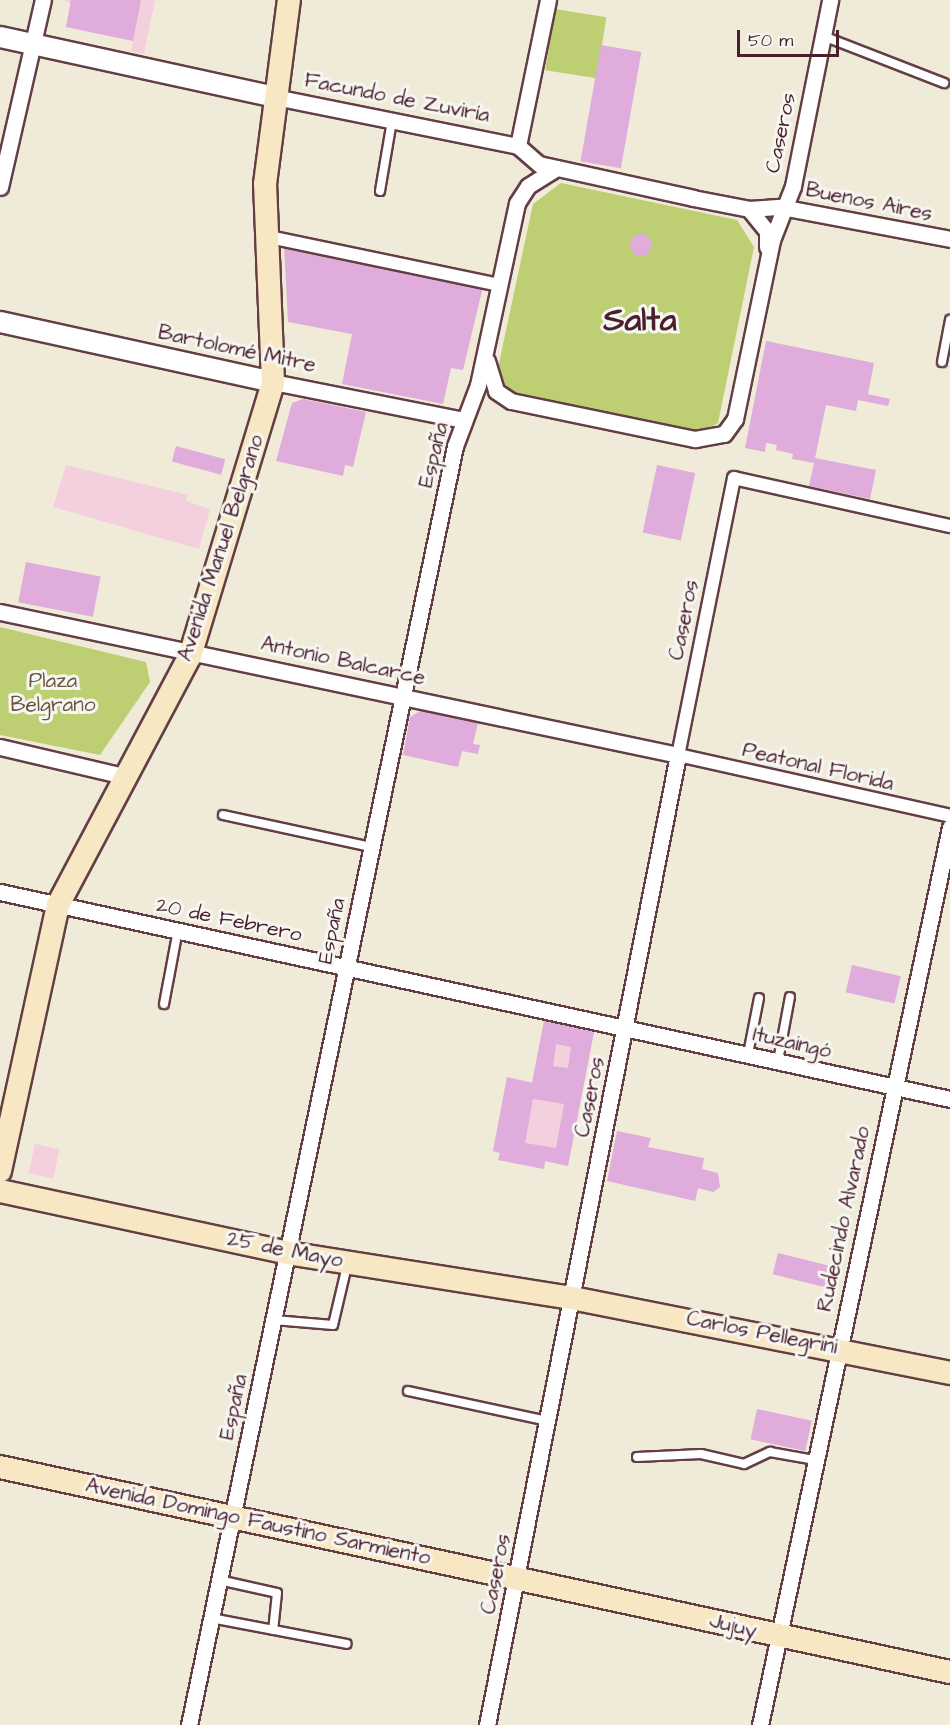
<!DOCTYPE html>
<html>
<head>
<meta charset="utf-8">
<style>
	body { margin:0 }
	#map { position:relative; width:950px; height:1725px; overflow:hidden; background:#efebd8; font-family:"Architects Daughter",sans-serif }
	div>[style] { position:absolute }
	.built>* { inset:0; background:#f4cfde; transform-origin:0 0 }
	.green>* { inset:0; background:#bdcf72; transform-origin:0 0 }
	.building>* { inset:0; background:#dfacdc; transform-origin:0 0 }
	.round { border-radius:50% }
	.roads { filter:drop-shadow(2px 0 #633e45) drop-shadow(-2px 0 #633e45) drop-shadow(0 2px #633e45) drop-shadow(0 -2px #633e45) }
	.service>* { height:8px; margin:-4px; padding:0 4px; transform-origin:4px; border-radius:4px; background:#fff }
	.pedestrian>* { height:12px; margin:-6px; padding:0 6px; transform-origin:6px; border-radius:6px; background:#fff }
	.minor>* { height:15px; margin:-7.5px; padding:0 7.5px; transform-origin:7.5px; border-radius:7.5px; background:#fff }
	.tertiary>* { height:20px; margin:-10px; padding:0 10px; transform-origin:10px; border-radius:10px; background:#fff }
	.secondary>* { height:22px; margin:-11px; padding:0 11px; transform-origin:11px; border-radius:11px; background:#f7e8c3 }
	span { translate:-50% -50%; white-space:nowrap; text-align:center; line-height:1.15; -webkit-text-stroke:6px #f6f6f2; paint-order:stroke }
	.street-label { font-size:21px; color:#4a1f2b }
	.park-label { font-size:21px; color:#6c5440 }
	.town-label { font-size:33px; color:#4a1f2b; font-weight:700 }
	.scale { position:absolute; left:737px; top:30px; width:102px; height:27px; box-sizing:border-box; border:3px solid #4a1f2b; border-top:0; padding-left:8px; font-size:18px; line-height:21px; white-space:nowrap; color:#4a1f2b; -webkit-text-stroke:4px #f6f6f2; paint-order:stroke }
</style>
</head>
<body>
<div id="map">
	<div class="built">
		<i style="clip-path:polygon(155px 0,144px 54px,131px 51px,133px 41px,66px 27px,71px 4px,63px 0)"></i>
		<i style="clip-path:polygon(66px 465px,188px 495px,186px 501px,210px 509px,199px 549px,53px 507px)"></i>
		<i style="clip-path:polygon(544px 1021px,594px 1032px,568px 1166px,545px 1161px,544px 1169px,498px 1160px,500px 1153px,493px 1151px,507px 1077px,532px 1082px)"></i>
		<i style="left:35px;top:1144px;width:25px;height:30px;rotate:12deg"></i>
	</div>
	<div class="green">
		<i style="left:555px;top:9px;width:52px;height:62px;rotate:9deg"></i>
		<i style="clip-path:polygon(561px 183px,737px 220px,754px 247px,718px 423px,701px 433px,510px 394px,495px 382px,533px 204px)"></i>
		<i style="clip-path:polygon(0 627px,146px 662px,150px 682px,100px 755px,0 735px)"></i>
	</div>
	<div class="building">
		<i style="clip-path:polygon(71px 0,141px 0,133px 41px,66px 27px)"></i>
		<i style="left:601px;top:45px;width:41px;height:118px;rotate:10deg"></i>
		<i class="round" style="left:630px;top:234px;width:22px;height:22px"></i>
		<i style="clip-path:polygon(284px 244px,483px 287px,463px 370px,451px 368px,443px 404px,342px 384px,352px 334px,288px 322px)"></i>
		<i style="clip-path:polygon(766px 341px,874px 363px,868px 394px,890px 399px,888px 406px,858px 400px,856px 411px,826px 405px,815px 458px,876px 470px,870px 499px,809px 486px,814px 463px,792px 459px,793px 454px,776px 450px,777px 445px,766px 443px,765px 452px,745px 448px)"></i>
		<i style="clip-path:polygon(303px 399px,366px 412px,353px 467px,345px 465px,343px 476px,276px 461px,292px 403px)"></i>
		<i style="left:176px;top:446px;width:51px;height:16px;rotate:15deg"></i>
		<i style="left:657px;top:465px;width:39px;height:69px;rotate:12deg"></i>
		<i style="left:26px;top:562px;width:76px;height:41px;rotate:11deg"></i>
		<i style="clip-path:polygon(422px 710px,478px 722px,473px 744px,480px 745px,478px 754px,462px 751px,458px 767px,403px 755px,410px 717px)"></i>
		<i style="left:852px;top:965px;width:50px;height:28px;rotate:13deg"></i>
		<i style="clip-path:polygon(evenodd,544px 1021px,594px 1032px,568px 1166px,545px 1161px,544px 1169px,498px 1160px,500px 1153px,493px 1151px,507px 1077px,532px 1083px,544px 1021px,556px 1044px,571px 1047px,568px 1068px,553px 1066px,556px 1044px,544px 1021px,533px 1099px,564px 1104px,556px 1148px,525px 1143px,533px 1099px)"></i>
		<i style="clip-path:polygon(617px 1131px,651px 1138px,648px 1147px,704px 1158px,702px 1169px,718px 1173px,720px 1187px,713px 1192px,698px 1188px,695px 1201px,607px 1181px)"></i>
		<i style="left:778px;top:1253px;width:65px;height:22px;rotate:14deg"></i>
		<i style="left:757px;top:1409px;width:56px;height:31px;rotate:12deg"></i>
	</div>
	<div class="roads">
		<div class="service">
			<i style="left:823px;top:36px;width:130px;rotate:21.2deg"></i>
			<i style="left:380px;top:191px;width:71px;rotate:-80.3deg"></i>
			<i style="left:942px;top:362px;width:43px;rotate:-79.2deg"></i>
			<i style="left:223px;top:815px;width:151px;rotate:12.2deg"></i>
			<i style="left:164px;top:1004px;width:75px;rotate:-79.3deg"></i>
			<i style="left:748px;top:1054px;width:57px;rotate:-78.9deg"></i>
			<i style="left:778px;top:1061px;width:65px;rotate:-79.4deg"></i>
			<i style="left:274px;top:1320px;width:59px;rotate:4.8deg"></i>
			<i style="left:333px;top:1325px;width:61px;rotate:-76.7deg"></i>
			<i style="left:408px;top:1391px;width:143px;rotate:12.1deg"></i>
			<i style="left:637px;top:1457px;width:64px;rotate:-2.7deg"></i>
			<i style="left:701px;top:1454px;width:44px;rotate:13.1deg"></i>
			<i style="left:744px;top:1464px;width:29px;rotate:-25deg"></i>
			<i style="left:770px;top:1452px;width:46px;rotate:10.1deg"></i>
			<i style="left:219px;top:1580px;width:59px;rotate:12.6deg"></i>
			<i style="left:277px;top:1593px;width:37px;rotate:96deg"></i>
			<i style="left:211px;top:1618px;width:138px;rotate:10.8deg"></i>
		</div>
		<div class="pedestrian">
			<i style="left:265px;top:236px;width:240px;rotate:11.8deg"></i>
			<i style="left:950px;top:526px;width:221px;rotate:-167.5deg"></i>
			<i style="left:734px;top:478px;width:283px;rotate:101.4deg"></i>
			<i style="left:678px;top:755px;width:279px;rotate:12.6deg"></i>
		</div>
		<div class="minor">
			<i style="left:275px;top:97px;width:248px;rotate:11.4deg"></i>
			<i style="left:518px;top:146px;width:28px;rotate:41deg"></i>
			<i style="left:539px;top:164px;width:158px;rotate:12.4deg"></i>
			<i style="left:693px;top:198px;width:57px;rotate:11.1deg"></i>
			<i style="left:749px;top:209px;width:32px;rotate:-4deg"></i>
			<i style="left:781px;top:207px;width:172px;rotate:10.7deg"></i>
			<i style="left:518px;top:146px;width:149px;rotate:-78.4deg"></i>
			<i style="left:0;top:187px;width:192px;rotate:-77.1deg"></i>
			<i style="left:749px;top:209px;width:28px;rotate:51deg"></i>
			<i style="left:767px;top:231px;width:16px;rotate:90deg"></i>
			<i style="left:487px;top:361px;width:31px;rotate:73deg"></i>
			<i style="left:496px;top:391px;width:18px;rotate:34deg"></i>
			<i style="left:511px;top:401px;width:188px;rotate:11.7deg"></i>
			<i style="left:695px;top:439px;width:29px;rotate:-10deg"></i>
			<i style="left:724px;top:434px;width:19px;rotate:-54deg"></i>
			<i style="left:735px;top:419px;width:183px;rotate:-78.3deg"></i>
			<i style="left:772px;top:240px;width:58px;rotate:-68.7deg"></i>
			<i style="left:793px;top:186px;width:190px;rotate:-78.7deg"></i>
			<i style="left:273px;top:382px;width:195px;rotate:11.3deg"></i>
			<i style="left:0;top:612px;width:693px;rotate:11.91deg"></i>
			<i style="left:678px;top:755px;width:989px;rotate:101.14deg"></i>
			<i style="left:0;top:747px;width:127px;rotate:13.2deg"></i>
			<i style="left:0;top:892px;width:972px;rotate:12.29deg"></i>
			<i style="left:189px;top:1725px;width:1306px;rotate:-78.25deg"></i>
			<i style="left:455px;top:446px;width:65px;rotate:-69.3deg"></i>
			<i style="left:478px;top:385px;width:186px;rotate:-77.9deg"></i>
			<i style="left:517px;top:203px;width:20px;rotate:-57deg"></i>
			<i style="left:528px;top:186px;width:34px;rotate:-32deg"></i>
			<i style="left:760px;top:1725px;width:918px;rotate:-78.05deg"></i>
		</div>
		<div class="tertiary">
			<i style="left:0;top:37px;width:281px;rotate:12.3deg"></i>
			<i style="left:0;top:322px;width:280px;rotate:12.4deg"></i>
		</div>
		<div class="secondary">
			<i style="left:0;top:1171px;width:272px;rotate:-77.7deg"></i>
			<i style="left:58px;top:905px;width:282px;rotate:-62.1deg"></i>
			<i style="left:190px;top:656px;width:286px;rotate:-73.1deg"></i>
			<i style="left:273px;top:382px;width:198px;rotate:-92.3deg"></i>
			<i style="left:265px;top:184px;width:186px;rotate:-82.6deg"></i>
			<i style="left:0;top:1191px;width:295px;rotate:12.1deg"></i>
			<i style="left:288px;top:1253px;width:288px;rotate:9deg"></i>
			<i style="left:572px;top:1298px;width:385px;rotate:11.2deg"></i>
			<i style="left:0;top:1467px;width:972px;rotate:12.18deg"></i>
		</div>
	</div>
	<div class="street-label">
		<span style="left:397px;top:98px;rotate:11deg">Facundo de Zuviría</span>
		<span style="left:781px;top:133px;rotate:-78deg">Caseros</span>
		<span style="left:869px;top:202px;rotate:11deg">Buenos Aires</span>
		<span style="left:237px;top:349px;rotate:12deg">Bartolomé Mitre</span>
		<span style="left:434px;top:455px;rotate:-76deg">España</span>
		<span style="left:221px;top:548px;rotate:-72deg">Avenida Manuel Belgrano</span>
		<span style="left:684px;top:620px;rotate:-79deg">Caseros</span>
		<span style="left:343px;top:661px;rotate:12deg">Antonio Balcarce</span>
		<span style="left:818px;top:767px;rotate:13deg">Peatonal Florida</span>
		<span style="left:229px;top:920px;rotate:12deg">20 de Febrero</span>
		<span style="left:332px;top:931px;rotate:-78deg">España</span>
		<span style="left:792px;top:1043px;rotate:13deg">Ituzaingó</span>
		<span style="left:590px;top:1097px;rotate:-79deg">Caseros</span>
		<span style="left:844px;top:1219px;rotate:-78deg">Rudecindo Alvarado</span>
		<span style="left:285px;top:1250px;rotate:11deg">25 de Mayo</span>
		<span style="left:762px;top:1333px;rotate:11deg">Carlos Pellegrini</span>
		<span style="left:234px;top:1407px;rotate:-78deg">España</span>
		<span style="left:258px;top:1522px;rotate:12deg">Avenida Domingo Faustino Sarmiento</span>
		<span style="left:496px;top:1574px;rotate:-79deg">Caseros</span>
		<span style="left:733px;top:1626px;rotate:13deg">Jujuy</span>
	</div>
	<div class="park-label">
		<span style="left:53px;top:693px">Plaza<br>Belgrano</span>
	</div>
	<div class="town-label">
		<span style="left:640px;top:321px">Salta</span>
	</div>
	<div class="scale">50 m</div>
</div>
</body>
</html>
